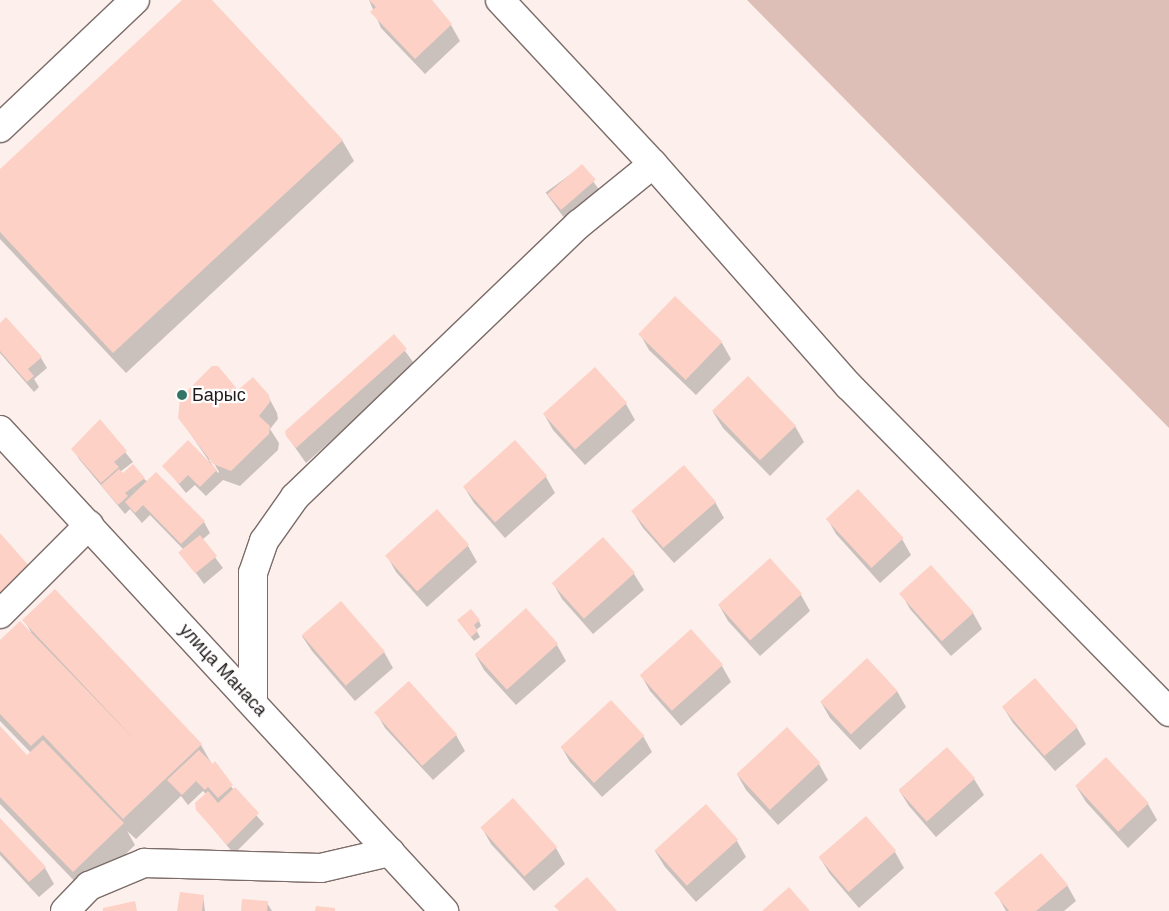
<!DOCTYPE html>
<html>
<head>
<meta charset="utf-8">
<style>
	body { margin:0 }
	#map { position:relative; width:1169px; height:911px; overflow:hidden; background:#fdf0ec; font-family:Arial,sans-serif }
	div>[style] { position:absolute }
	.green>* { inset:0; background:#debfb7 }
	.shadow>* { inset:0; background:#0003; transform-origin:0 0 }
	.building>* { inset:0; background:#fdd1c6; transform-origin:0 0 }
	.roads { filter:drop-shadow(1px 0 #7b6c69) drop-shadow(-1px 0 #7b6c69) drop-shadow(0 1px #7b6c69) drop-shadow(0 -1px #7b6c69) }
	.minor>* { height:28px; margin:-14px; padding:0 14px; transform-origin:14px; border-radius:14px; background:#fff }
	.highway>* { height:28px; margin:-14px; padding:0 14px; transform-origin:14px; border-radius:14px; background:#fff }
	.dots>* { width:14px; height:14px; translate:-50% -50%; box-sizing:border-box; border:2px solid #fff; border-radius:50% }
	span { translate:-50% -50%; white-space:nowrap; text-align:center; line-height:1.15; -webkit-text-stroke:4.5px #fff; paint-order:stroke }
	.poi-label { font-size:18px; color:#201a19 }
	.left { translate:0 -50%; text-align:left }
	.street-label { font-size:18px; color:#201a19 }
</style>
</head>
<body>
<div id="map">
	<div class="green">
		<i style="clip-path:polygon(747px 0,1169px 0,1169px 428px)"></i>
	</div>
	<div class="shadow">
		<i style="clip-path:polygon(184px 0,211px 0,342px 140px,354px 161px,126px 373px,0 239px,0 171px)"></i>
		<i style="clip-path:polygon(369px 0,428px 0,451px 25px,460px 41px,425px 74px,381px 28px)"></i>
		<i style="left:582px;top:166px;width:32px;height:45px;rotate:54deg"></i>
		<i style="clip-path:polygon(0 324px,41px 358px,47px 368px,34px 379px,39px 387px,34px 392px,0 353px)"></i>
		<i style="clip-path:polygon(640px 334px,722px 343px,731px 359px,696px 395px,649px 350px)"></i>
		<i style="clip-path:polygon(394px 336px,416px 366px,306px 463px,287px 436px)"></i>
		<i style="clip-path:polygon(748px 378px,795px 426px,804px 442px,770px 476px,723px 428px,713px 412px)"></i>
		<i style="clip-path:polygon(evenodd,268px 396px,277px 413px,278px 419px,270px 429px,279px 443px,278px 450px,240px 486px,223px 480px,206px 496px,195px 485px,186px 493px,164px 466px,209px 461px,179px 417px,268px 396px,211px 458px,219px 472px,218px 473px,209px 460px,211px 458px)"></i>
		<i style="clip-path:polygon(626px 404px,635px 420px,585px 465px,553px 430px,544px 414px)"></i>
		<i style="clip-path:polygon(100px 421px,133px 462px,120px 472px,144px 479px,204px 522px,210px 533px,202px 540px,223px 568px,204px 584px,181px 553px,184px 550px,150px 515px,142px 523px,130px 509px,125px 514px,79px 459px,73px 449px)"></i>
		<i style="clip-path:polygon(515px 442px,546px 477px,555px 493px,505px 538px,474px 503px,464px 487px)"></i>
		<i style="clip-path:polygon(715px 502px,724px 518px,674px 563px,643px 528px,633px 512px)"></i>
		<i style="clip-path:polygon(437px 511px,468px 546px,477px 562px,427px 607px,396px 572px,387px 556px)"></i>
		<i style="clip-path:polygon(827px 518px,902px 539px,911px 555px,880px 583px,836px 534px)"></i>
		<i style="clip-path:polygon(603px 539px,634px 574px,644px 590px,593px 634px,562px 599px,553px 583px)"></i>
		<i style="clip-path:polygon(901px 593px,973px 613px,982px 629px,951px 656px,910px 609px)"></i>
		<i style="clip-path:polygon(801px 595px,810px 611px,760px 656px,728px 621px,719px 605px)"></i>
		<i style="clip-path:polygon(24px 620px,201px 745px,213px 766px,264px 824px,234px 854px,197px 809px,206px 794px,203px 791px,188px 805px,181px 796px,136px 839px,127px 831px,135px 845px,86px 893px,0 804px,0 728px,27px 757px,31px 753px,0 721px,0 642px,31px 632px)"></i>
		<i style="clip-path:polygon(458px 621px,479px 621px,481px 626px,476px 630px,480px 637px,474px 641px)"></i>
		<i style="clip-path:polygon(691px 631px,722px 666px,731px 682px,681px 726px,650px 691px,641px 675px)"></i>
		<i style="clip-path:polygon(302px 636px,384px 652px,393px 668px,355px 701px,312px 651px)"></i>
		<i style="clip-path:polygon(557px 645px,566px 661px,516px 705px,484px 670px,475px 654px)"></i>
		<i style="clip-path:polygon(408px 682px,456px 735px,465px 751px,433px 780px,385px 728px,376px 712px)"></i>
		<i style="clip-path:polygon(897px 691px,906px 707px,860px 750px,830px 718px,821px 702px)"></i>
		<i style="clip-path:polygon(1003px 707px,1077px 728px,1086px 744px,1055px 771px,1013px 723px)"></i>
		<i style="clip-path:polygon(787px 729px,819px 764px,828px 780px,778px 825px,746px 790px,737px 774px)"></i>
		<i style="clip-path:polygon(643px 736px,652px 752px,602px 797px,570px 762px,561px 746px)"></i>
		<i style="clip-path:polygon(947px 748px,974px 779px,984px 795px,936px 837px,909px 806px,899px 790px)"></i>
		<i style="clip-path:polygon(1106px 759px,1148px 804px,1157px 820px,1128px 848px,1086px 802px,1076px 786px)"></i>
		<i style="clip-path:polygon(706px 806px,737px 841px,746px 857px,696px 902px,665px 867px,655px 851px)"></i>
		<i style="clip-path:polygon(0 820px,45px 868px,54px 884px,39px 897px,0 855px)"></i>
		<i style="clip-path:polygon(482px 828px,556px 848px,565px 864px,534px 891px,491px 844px)"></i>
		<i style="clip-path:polygon(895px 852px,904px 868px,859px 908px,830px 874px,820px 858px)"></i>
		<i style="clip-path:polygon(1067px 885px,1076px 901px,1064px 911px,1006px 911px,996px 893px)"></i>
		<i style="clip-path:polygon(203px 896px,205px 911px,179px 911px)"></i>
		<i style="clip-path:polygon(267px 903px,272px 911px,242px 911px)"></i>
	</div>
	<div class="building">
		<i style="clip-path:polygon(182px 0,212px 0,343px 140px,113px 353px,0 232px,0 169px)"></i>
		<i style="clip-path:polygon(369px 0,432px 0,452px 24px,415px 59px,370px 12px,376px 7px)"></i>
		<i style="left:582px;top:164px;width:21px;height:46px;rotate:49deg"></i>
		<i style="left:675px;top:296px;width:66px;height:53px;rotate:44deg"></i>
		<i style="clip-path:polygon(6px 317px,42px 357px,28px 369px,34px 376px,27px 382px,0 351px,0 323px)"></i>
		<i style="clip-path:polygon(394px 334px,407px 349px,296px 448px,286px 436px,285px 431px)"></i>
		<i style="clip-path:polygon(212px 366px,218px 366px,238px 390px,253px 377px,269px 395px,270px 402px,259px 416px,270px 426px,269px 434px,231px 471px,213px 464px,178px 418px,180px 398px)"></i>
		<i style="left:595px;top:367px;width:48px;height:70px;rotate:48deg"></i>
		<i style="left:748px;top:376px;width:69px;height:50px;rotate:46deg"></i>
		<i style="clip-path:polygon(100px 419px,127px 451px,114px 462px,119px 467px,101px 483px,71px 449px)"></i>
		<i style="clip-path:polygon(188px 440px,217px 470px,200px 487px,188px 475px,179px 484px,162px 466px)"></i>
		<i style="left:515px;top:440px;width:48px;height:70px;rotate:48deg"></i>
		<i style="clip-path:polygon(133px 464px,145px 478px,125px 493px,128px 496px,118px 505px,101px 485px,119px 469px,123px 473px)"></i>
		<i style="left:684px;top:465px;width:49px;height:70px;rotate:49deg"></i>
		<i style="clip-path:polygon(156px 472px,205px 521px,181px 544px,143px 505px,135px 513px,125px 502px)"></i>
		<i style="left:858px;top:489px;width:67px;height:44px;rotate:47deg"></i>
		<i style="left:437px;top:509px;width:48px;height:70px;rotate:48deg"></i>
		<i style="clip-path:polygon(0 533px,30px 567px,0 594px)"></i>
		<i style="left:200px;top:535px;width:27px;height:28px;rotate:51deg"></i>
		<i style="left:603px;top:537px;width:48px;height:69px;rotate:48deg"></i>
		<i style="left:770px;top:558px;width:48px;height:70px;rotate:48deg"></i>
		<i style="left:931px;top:565px;width:64px;height:43px;rotate:48deg"></i>
		<i style="clip-path:polygon(55px 589px,202px 744px,123px 819px,43px 735px,31px 746px,0 714px,0 640px,20px 621px,137px 742px,22px 620px)"></i>
		<i style="left:341px;top:601px;width:67px;height:52px;rotate:49deg"></i>
		<i style="left:526px;top:608px;width:48px;height:69px;rotate:48deg"></i>
		<i style="clip-path:polygon(471px 609px,480px 620px,474px 625px,478px 631px,471px 637px,457px 620px)"></i>
		<i style="left:691px;top:629px;width:48px;height:69px;rotate:48deg"></i>
		<i style="left:867px;top:658px;width:45px;height:64px;rotate:47deg"></i>
		<i style="left:1035px;top:678px;width:65px;height:44px;rotate:49deg"></i>
		<i style="left:409px;top:681px;width:72px;height:47px;rotate:48deg"></i>
		<i style="left:611px;top:700px;width:49px;height:69px;rotate:47deg"></i>
		<i style="clip-path:polygon(0 726px,27px 755px,43px 740px,124px 823px,73px 872px,0 797px)"></i>
		<i style="left:787px;top:727px;width:49px;height:69px;rotate:47deg"></i>
		<i style="left:947px;top:747px;width:42px;height:65px;rotate:48deg"></i>
		<i style="clip-path:polygon(199px 750px,213px 764px,215px 761px,233px 785px,218px 798px,208px 787px,205px 790px,196px 781px,182px 795px,167px 780px)"></i>
		<i style="left:1106px;top:757px;width:63px;height:42px;rotate:47deg"></i>
		<i style="clip-path:polygon(235px 787px,259px 813px,227px 845px,196px 810px,195px 803px,208px 791px,218px 803px)"></i>
		<i style="left:513px;top:798px;width:66px;height:44px;rotate:48deg"></i>
		<i style="left:706px;top:804px;width:48px;height:69px;rotate:48deg"></i>
		<i style="left:866px;top:816px;width:46px;height:63px;rotate:49deg"></i>
		<i style="clip-path:polygon(0 818px,46px 867px,29px 882px,0 851px)"></i>
		<i style="clip-path:polygon(1041px 853px,1068px 885px,1036px 911px,1009px 911px,994px 893px)"></i>
		<i style="clip-path:polygon(587px 877px,617px 911px,559px 911px,554px 906px)"></i>
		<i style="clip-path:polygon(789px 887px,810px 911px,762px 911px)"></i>
		<i style="clip-path:polygon(180px 892px,204px 895px,202px 911px,177px 911px)"></i>
		<i style="clip-path:polygon(242px 899px,268px 901px,267px 911px,241px 911px)"></i>
		<i style="clip-path:polygon(135px 901px,137px 911px,103px 911px,103px 908px)"></i>
		<i style="clip-path:polygon(316px 906px,335px 908px,335px 911px,315px 911px)"></i>
	</div>
	<div class="roads">
		<div class="minor">
			<i style="left:500px;top:0;width:224px;rotate:47deg"></i>
			<i style="left:653px;top:164px;width:296px;rotate:48.6deg"></i>
			<i style="left:849px;top:386px;width:457px;rotate:45.5deg"></i>
			<i style="left:0;top:128px;width:186px;rotate:-43.5deg"></i>
			<i style="left:0;top:614px;width:126px;rotate:-45deg"></i>
			<i style="left:253px;top:703px;width:130px;rotate:-90deg"></i>
			<i style="left:253px;top:573px;width:34px;rotate:-71deg"></i>
			<i style="left:264px;top:541px;width:54px;rotate:-54.8deg"></i>
			<i style="left:295px;top:497px;width:394px;rotate:-43.9deg"></i>
			<i style="left:579px;top:224px;width:95px;rotate:-39deg"></i>
			<i style="left:65px;top:911px;width:35px;rotate:-46deg"></i>
			<i style="left:89px;top:886px;width:60px;rotate:-22.7deg"></i>
			<i style="left:144px;top:863px;width:177px;rotate:1.6deg"></i>
			<i style="left:321px;top:868px;width:71px;rotate:-13.1deg"></i>
		</div>
		<div class="highway">
			<i style="left:0;top:430px;width:655px;rotate:47.29deg"></i>
		</div>
	</div>
	<div class="dots">
		<i style="left:182px;top:395px;background:#327566"></i>
	</div>
	<div class="poi-label">
		<span class="left" style="left:192px;top:395px">Барыс</span>
	</div>
	<div class="street-label">
		<span style="left:223px;top:670px;rotate:47deg">улица Манаса</span>
	</div>
</div>
</body>
</html>
